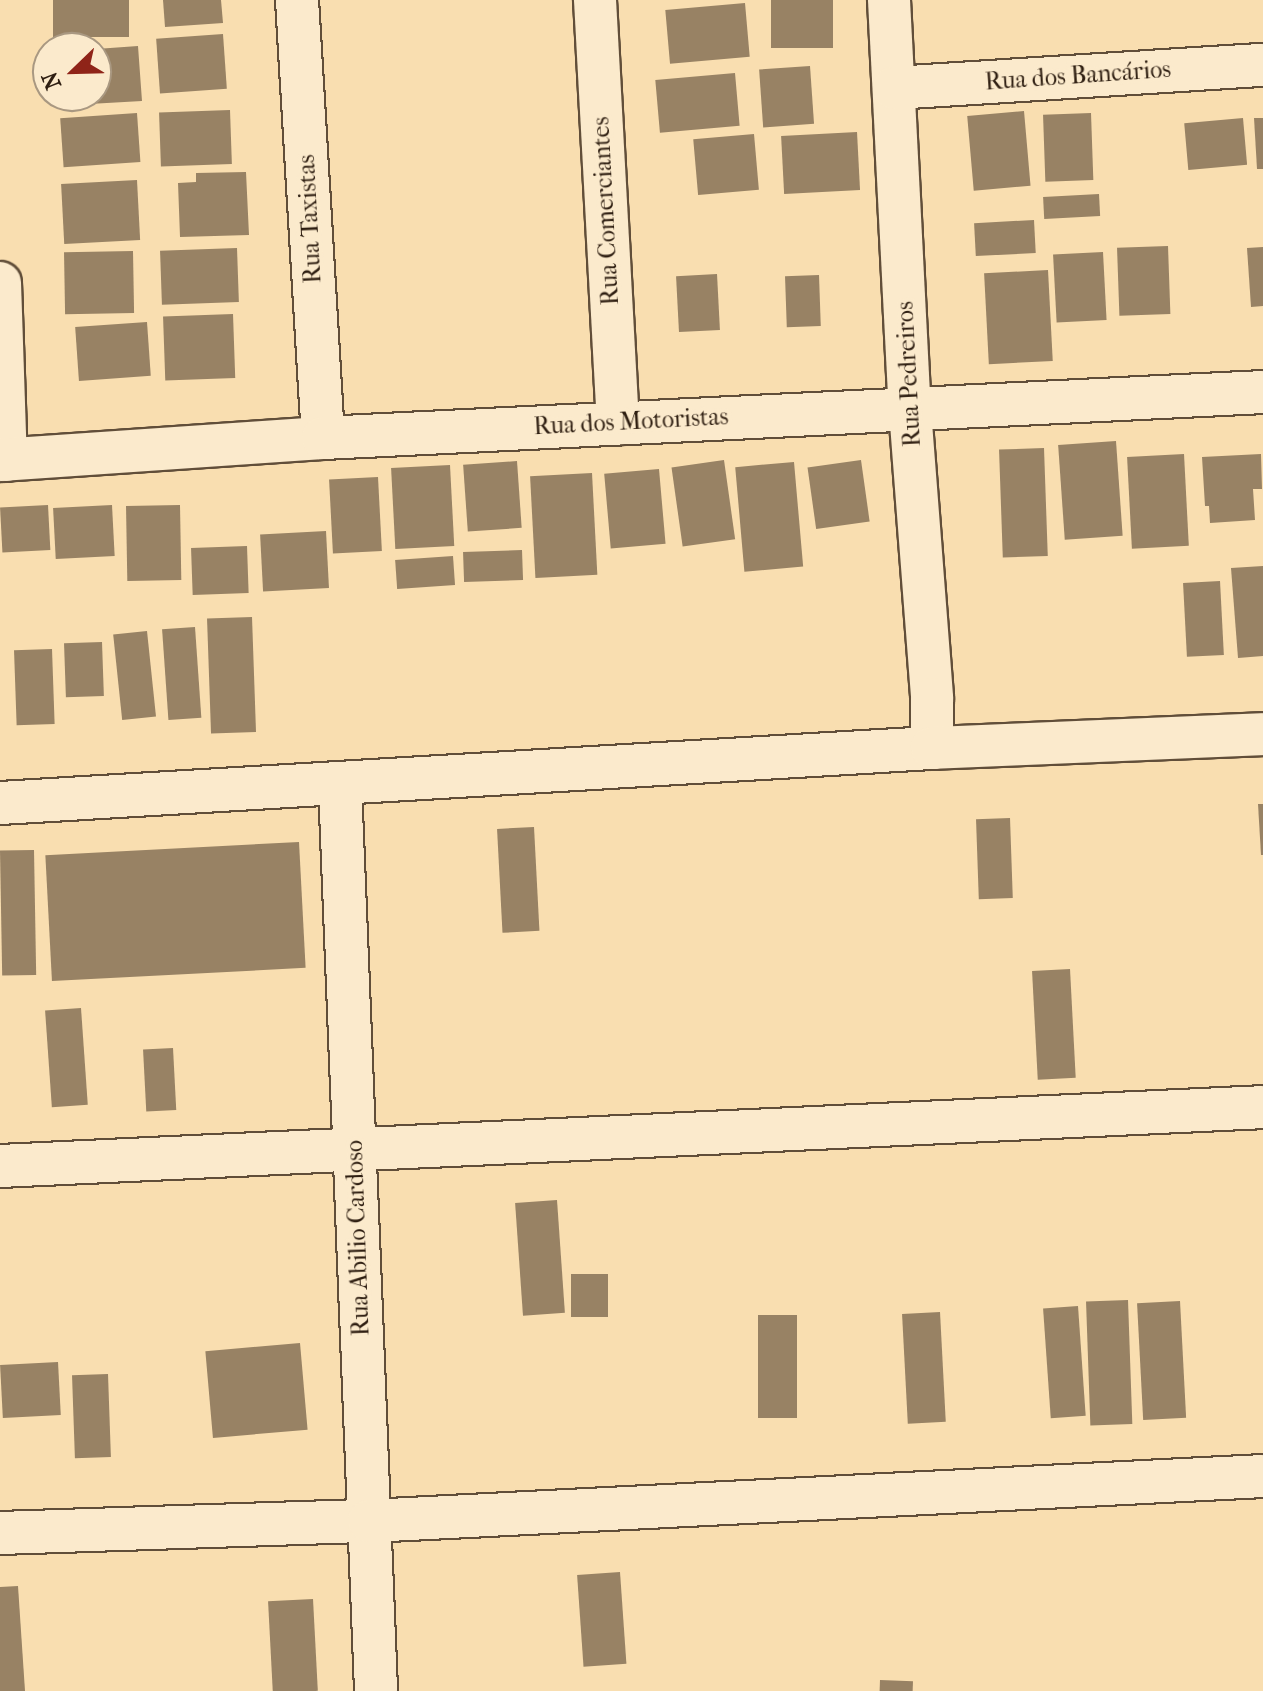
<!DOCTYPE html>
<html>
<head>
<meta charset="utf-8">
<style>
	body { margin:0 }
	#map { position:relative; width:1263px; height:1691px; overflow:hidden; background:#f9deb0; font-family:"IM FELL French Canon",serif }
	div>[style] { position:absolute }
	.building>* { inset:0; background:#988264; transform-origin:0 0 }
	.roads { filter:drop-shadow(2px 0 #614e39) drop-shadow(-2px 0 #614e39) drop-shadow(0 2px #614e39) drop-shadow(0 -2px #614e39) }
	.minor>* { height:42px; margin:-21px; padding:0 21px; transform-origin:21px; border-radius:21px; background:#fbeacc }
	span { translate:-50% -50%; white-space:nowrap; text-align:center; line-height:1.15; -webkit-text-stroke:8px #fbeacc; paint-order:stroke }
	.street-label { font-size:24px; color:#2e1e11 }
	.north { position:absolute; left:32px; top:32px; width:80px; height:80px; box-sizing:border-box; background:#fbeacc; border:2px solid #a99881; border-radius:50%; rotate:247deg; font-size:22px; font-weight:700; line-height:32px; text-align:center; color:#2e1e11 }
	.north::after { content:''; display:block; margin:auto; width:28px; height:36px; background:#8f2418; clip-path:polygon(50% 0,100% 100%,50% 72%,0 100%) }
</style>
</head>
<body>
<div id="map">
	<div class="building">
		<i style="left:53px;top:0;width:76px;height:37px"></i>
		<i style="clip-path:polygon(163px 0,221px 0,223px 23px,165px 27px)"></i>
		<i style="left:771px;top:0;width:62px;height:48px"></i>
		<i style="left:745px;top:3px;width:54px;height:80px;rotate:85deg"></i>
		<i style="left:223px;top:34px;width:55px;height:67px;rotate:86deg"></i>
		<i style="clip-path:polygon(138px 46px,142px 101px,54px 106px,53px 96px,96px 96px,96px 49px)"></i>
		<i style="left:810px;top:66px;width:58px;height:51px;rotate:86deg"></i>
		<i style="left:735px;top:73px;width:53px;height:80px;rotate:85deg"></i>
		<i style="left:230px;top:110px;width:54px;height:71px;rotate:88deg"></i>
		<i style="left:1024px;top:111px;width:75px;height:57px;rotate:85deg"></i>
		<i style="left:137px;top:113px;width:49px;height:77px;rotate:86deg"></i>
		<i style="left:1091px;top:113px;width:67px;height:48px;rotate:88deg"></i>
		<i style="left:1243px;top:118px;width:47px;height:59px;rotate:85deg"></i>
		<i style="clip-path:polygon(1254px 118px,1263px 118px,1263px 169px,1257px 169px)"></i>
		<i style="left:857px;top:132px;width:58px;height:76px;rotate:87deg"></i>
		<i style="left:754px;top:134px;width:56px;height:61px;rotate:85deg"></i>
		<i style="clip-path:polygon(246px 172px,249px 235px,180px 237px,178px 183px,196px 182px,196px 173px)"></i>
		<i style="left:137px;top:180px;width:60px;height:76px;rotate:87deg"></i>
		<i style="left:1099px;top:194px;width:22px;height:56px;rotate:87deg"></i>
		<i style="left:1034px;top:220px;width:33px;height:60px;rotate:87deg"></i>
		<i style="left:1168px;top:246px;width:68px;height:51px;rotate:88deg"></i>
		<i style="clip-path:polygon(1263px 247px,1263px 306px,1251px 307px,1247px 248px)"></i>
		<i style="left:237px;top:248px;width:54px;height:77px;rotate:88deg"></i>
		<i style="left:133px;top:251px;width:62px;height:69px;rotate:89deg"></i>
		<i style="left:1103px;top:252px;width:68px;height:50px;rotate:87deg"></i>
		<i style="left:1048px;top:270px;width:91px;height:64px;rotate:87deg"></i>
		<i style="left:717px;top:274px;width:56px;height:41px;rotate:87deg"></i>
		<i style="left:819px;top:275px;width:51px;height:34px;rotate:88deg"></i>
		<i style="left:233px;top:314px;width:64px;height:70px;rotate:88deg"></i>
		<i style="left:147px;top:322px;width:54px;height:72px;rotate:86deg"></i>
		<i style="left:1116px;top:441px;width:95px;height:58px;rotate:86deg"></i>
		<i style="left:1044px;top:448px;width:108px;height:45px;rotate:88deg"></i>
		<i style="left:1184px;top:454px;width:92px;height:57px;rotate:87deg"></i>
		<i style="clip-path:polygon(1261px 454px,1262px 489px,1253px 489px,1255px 520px,1210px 523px,1209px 506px,1205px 506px,1202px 457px)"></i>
		<i style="left:724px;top:460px;width:80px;height:53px;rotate:82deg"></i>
		<i style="left:861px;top:460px;width:62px;height:54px;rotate:82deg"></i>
		<i style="left:517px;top:461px;width:67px;height:54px;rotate:86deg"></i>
		<i style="left:794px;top:462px;width:105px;height:59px;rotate:85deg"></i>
		<i style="left:450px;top:465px;width:81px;height:59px;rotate:87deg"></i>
		<i style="left:659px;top:469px;width:75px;height:55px;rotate:85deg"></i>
		<i style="left:592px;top:473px;width:102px;height:62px;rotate:87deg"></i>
		<i style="left:378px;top:477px;width:74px;height:49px;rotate:87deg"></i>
		<i style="left:48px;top:505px;width:45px;height:48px;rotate:87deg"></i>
		<i style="left:112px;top:505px;width:51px;height:59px;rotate:87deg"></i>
		<i style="left:180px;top:505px;width:75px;height:54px;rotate:89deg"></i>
		<i style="left:326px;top:531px;width:57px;height:66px;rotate:87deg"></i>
		<i style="left:247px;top:546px;width:47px;height:56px;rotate:88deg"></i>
		<i style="left:522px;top:550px;width:30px;height:59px;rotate:88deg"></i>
		<i style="left:453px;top:556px;width:29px;height:58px;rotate:86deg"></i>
		<i style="clip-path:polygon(1263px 566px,1263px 656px,1238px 658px,1231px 568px)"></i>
		<i style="left:1220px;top:581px;width:74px;height:37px;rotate:87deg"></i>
		<i style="left:252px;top:617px;width:115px;height:45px;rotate:88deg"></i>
		<i style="left:195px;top:627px;width:91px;height:33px;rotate:86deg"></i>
		<i style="left:147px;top:631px;width:86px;height:34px;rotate:84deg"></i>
		<i style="left:102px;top:642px;width:54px;height:38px;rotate:88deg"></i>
		<i style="left:52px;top:649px;width:75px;height:38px;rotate:88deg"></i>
		<i style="clip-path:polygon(1258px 804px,1263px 804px,1263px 855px,1261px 855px)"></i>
		<i style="left:1010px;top:818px;width:80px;height:34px;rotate:88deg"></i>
		<i style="left:534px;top:827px;width:104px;height:37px;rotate:87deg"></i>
		<i style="left:299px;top:842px;width:126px;height:254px;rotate:87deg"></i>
		<i style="left:34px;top:850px;width:125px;height:34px;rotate:89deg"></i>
		<i style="left:1070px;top:969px;width:109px;height:38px;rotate:87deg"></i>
		<i style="left:81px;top:1008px;width:97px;height:36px;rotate:86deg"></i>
		<i style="left:173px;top:1048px;width:62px;height:30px;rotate:87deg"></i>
		<i style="left:557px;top:1200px;width:113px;height:42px;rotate:86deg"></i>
		<i style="left:571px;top:1274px;width:37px;height:43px"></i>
		<i style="left:1128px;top:1300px;width:124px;height:42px;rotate:88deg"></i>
		<i style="left:1180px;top:1301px;width:117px;height:43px;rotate:87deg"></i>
		<i style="left:1078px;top:1306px;width:110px;height:35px;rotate:86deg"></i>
		<i style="left:940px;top:1312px;width:110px;height:38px;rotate:87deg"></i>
		<i style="left:758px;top:1315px;width:39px;height:103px"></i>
		<i style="left:300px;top:1343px;width:87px;height:95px;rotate:85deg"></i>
		<i style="left:58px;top:1362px;width:53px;height:58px;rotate:87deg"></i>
		<i style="left:108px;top:1374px;width:83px;height:36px;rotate:88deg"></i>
		<i style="left:620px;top:1572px;width:92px;height:43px;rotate:86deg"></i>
		<i style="clip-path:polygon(18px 1586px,25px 1691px,0 1691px,0 1587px)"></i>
		<i style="left:313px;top:1599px;width:92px;height:45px;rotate:87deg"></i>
		<i style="left:880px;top:1680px;width:33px;height:11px;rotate:2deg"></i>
	</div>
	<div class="roads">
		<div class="minor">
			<i style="left:297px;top:0;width:439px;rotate:86.6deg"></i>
			<i style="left:595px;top:0;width:424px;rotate:86.9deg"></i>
			<i style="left:889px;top:0;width:411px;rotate:87.1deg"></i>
			<i style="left:910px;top:410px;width:290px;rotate:85.6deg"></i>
			<i style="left:932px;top:699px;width:49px;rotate:90deg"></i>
			<i style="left:894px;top:88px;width:370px;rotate:-3.6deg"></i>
			<i style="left:0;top:283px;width:177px;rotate:88.1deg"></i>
			<i style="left:0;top:460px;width:324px;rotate:-3.9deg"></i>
			<i style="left:323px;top:438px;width:941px;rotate:-2.8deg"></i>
			<i style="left:340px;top:785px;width:907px;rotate:87.72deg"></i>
			<i style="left:0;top:803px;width:934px;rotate:-3.38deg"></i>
			<i style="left:932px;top:748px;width:331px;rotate:-2.4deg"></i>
			<i style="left:0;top:1166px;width:1264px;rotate:-2.67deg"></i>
			<i style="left:0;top:1533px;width:369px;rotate:-1.9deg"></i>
			<i style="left:369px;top:1521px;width:895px;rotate:-2.88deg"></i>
		</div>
	</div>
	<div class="street-label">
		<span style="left:1078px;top:76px;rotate:-4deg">Rua dos Bancários</span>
		<span style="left:606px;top:211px;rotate:-93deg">Rua Comerciantes</span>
		<span style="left:310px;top:219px;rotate:-93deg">Rua Taxistas</span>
		<span style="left:909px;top:374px;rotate:-93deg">Rua Pedreiros</span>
		<span style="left:631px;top:422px;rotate:-3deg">Rua dos Motoristas</span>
		<span style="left:358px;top:1238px;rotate:-92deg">Rua Abilio Cardoso</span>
	</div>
	<div class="north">N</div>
</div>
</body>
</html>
